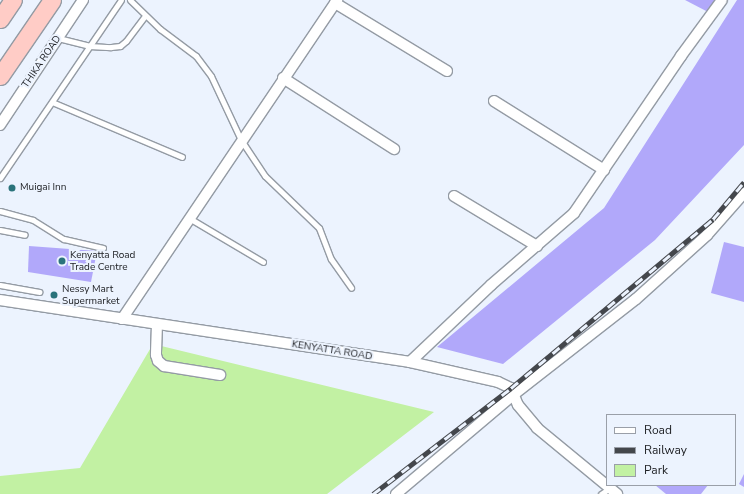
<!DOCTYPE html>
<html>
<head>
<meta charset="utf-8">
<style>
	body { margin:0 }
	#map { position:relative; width:744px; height:494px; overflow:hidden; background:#ecf3fe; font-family:"Nunito Sans",sans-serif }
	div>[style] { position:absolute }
	.green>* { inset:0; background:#c2f1a3 }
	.building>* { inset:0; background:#b1a8fa }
	.roads { filter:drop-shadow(1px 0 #949ba4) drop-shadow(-1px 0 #949ba4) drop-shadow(0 1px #949ba4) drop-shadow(0 -1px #949ba4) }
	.service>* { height:5px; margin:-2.5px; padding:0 2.5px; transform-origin:2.5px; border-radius:2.5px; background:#fff }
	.minor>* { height:10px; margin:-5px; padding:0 5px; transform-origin:5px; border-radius:5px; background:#fff }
	.trunk>* { height:17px; margin:-8.5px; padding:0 8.5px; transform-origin:8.5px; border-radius:8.5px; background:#ffccc6 }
	.rail>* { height:4.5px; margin-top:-2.25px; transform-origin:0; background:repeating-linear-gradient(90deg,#ecf3fe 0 9px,#44474c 0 18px); box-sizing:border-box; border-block:1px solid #44474c }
	.dots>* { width:11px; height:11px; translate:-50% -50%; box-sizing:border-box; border:2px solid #ecf3fe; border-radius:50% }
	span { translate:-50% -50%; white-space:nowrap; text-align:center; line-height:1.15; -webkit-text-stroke:4px #ecf3fe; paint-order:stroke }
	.street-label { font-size:10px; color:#202226 }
	.poi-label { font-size:10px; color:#202226 }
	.left { translate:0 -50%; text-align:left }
	.legend { position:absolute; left:606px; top:414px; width:130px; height:72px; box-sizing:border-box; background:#ecf3fe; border:1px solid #9a9fa8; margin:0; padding:5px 7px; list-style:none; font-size:12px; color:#202226 }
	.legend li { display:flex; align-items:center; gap:8px; height:20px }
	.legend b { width:20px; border:1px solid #9a9fa8 }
</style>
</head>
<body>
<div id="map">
	<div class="green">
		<i style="clip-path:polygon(153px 344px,434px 412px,327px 494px,0 494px,0 476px,80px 468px)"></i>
	</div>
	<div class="building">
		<i style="clip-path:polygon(685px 0,717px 0,710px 13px)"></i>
		<i style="clip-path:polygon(737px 0,744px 0,744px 145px,655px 240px,503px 364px,437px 347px,604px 208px)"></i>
		<i style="clip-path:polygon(724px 242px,744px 247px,744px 302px,711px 293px)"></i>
		<i style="clip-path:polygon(29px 246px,97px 251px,91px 282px,28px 272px)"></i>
		<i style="clip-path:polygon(744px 474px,744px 487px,739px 484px)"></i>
		<i style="clip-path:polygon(655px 485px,708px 485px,701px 494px,666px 494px)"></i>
	</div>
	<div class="roads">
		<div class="service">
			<i style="left:130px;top:0;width:42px;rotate:44deg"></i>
			<i style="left:160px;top:29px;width:45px;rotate:36.9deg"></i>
			<i style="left:196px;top:56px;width:25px;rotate:53deg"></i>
			<i style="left:211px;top:76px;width:71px;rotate:64.9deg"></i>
			<i style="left:241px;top:140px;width:43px;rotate:56.3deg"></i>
			<i style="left:265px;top:176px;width:75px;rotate:43.9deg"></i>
			<i style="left:319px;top:228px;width:33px;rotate:69deg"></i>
			<i style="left:331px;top:259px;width:35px;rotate:55deg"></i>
			<i style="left:58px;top:38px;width:32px;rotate:14deg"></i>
			<i style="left:89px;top:46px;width:22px;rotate:3deg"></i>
			<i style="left:111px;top:47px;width:9px;rotate:-6deg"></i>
			<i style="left:120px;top:46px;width:8px;rotate:-40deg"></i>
			<i style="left:126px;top:41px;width:31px;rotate:-53deg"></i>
			<i style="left:52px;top:102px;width:141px;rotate:22.9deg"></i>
			<i style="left:0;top:178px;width:215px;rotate:-55.8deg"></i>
			<i style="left:0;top:211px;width:34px;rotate:15deg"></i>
			<i style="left:33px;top:220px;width:36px;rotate:32deg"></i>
			<i style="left:64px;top:239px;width:40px;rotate:13deg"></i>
			<i style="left:189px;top:218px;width:86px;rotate:30.7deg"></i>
			<i style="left:0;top:230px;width:25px;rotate:11deg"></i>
			<i style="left:0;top:285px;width:40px;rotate:10deg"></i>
			<i style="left:601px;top:494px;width:11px;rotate:-34deg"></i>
		</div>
		<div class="minor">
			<i style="left:335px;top:3px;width:131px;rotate:31.3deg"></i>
			<i style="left:283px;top:78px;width:132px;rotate:32.6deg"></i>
			<i style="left:494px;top:101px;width:130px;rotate:32.1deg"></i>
			<i style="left:0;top:125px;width:150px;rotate:-56.4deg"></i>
			<i style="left:454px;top:196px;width:97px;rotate:31.1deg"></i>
			<i style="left:0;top:300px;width:415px;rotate:8.6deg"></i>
			<i style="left:410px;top:362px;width:90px;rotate:12.8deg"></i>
			<i style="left:498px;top:382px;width:14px;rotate:25deg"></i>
			<i style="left:511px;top:388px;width:18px;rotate:68deg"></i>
			<i style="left:518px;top:405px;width:30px;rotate:50deg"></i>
			<i style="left:537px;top:428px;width:104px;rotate:39.5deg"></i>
			<i style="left:122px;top:319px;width:385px;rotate:-56deg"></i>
			<i style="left:157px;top:324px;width:31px;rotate:92deg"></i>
			<i style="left:156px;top:355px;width:6px;rotate:72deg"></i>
			<i style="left:158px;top:361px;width:8px;rotate:40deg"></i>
			<i style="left:164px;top:366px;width:57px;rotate:9.1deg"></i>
			<i style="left:410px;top:362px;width:112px;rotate:-43.5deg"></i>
			<i style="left:491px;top:285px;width:110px;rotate:-40.9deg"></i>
			<i style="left:574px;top:213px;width:190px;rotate:-55.7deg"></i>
			<i style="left:681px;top:56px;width:69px;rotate:-53.8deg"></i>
			<i style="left:396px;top:494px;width:153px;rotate:-40.2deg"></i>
			<i style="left:513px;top:395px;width:156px;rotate:-38deg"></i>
			<i style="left:636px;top:299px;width:96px;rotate:-42deg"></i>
			<i style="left:707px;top:235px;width:56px;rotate:-48.6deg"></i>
		</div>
		<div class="trunk">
			<i style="left:0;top:19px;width:23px;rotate:-56deg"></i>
			<i style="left:0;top:76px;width:92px;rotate:-55.6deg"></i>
		</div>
	</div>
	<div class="rail">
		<i style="left:373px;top:494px;width:174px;rotate:-37.5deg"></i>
		<i style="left:511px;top:388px;width:263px;rotate:-39.9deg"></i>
		<i style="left:713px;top:219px;width:48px;rotate:-50deg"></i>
	</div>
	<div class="dots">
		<i style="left:12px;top:188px;background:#2a737b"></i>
		<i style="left:62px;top:261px;background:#2a737b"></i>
		<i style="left:54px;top:295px;background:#2a737b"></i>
	</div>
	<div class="street-label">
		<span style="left:42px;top:62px;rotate:-56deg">THIKA ROAD</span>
		<span style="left:332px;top:351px;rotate:9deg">KENYATTA ROAD</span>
	</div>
	<div class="poi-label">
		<span class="left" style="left:20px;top:188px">Muigai Inn</span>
		<span class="left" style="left:70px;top:261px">Kenyatta Road<br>Trade Centre</span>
		<span class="left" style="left:62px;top:295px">Nessy Mart<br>Supermarket</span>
	</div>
	<ul class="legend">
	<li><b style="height:5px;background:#fff"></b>Road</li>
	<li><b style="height:5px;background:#44474c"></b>Railway</li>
	<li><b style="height:11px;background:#c2f1a3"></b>Park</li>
	</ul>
</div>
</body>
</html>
